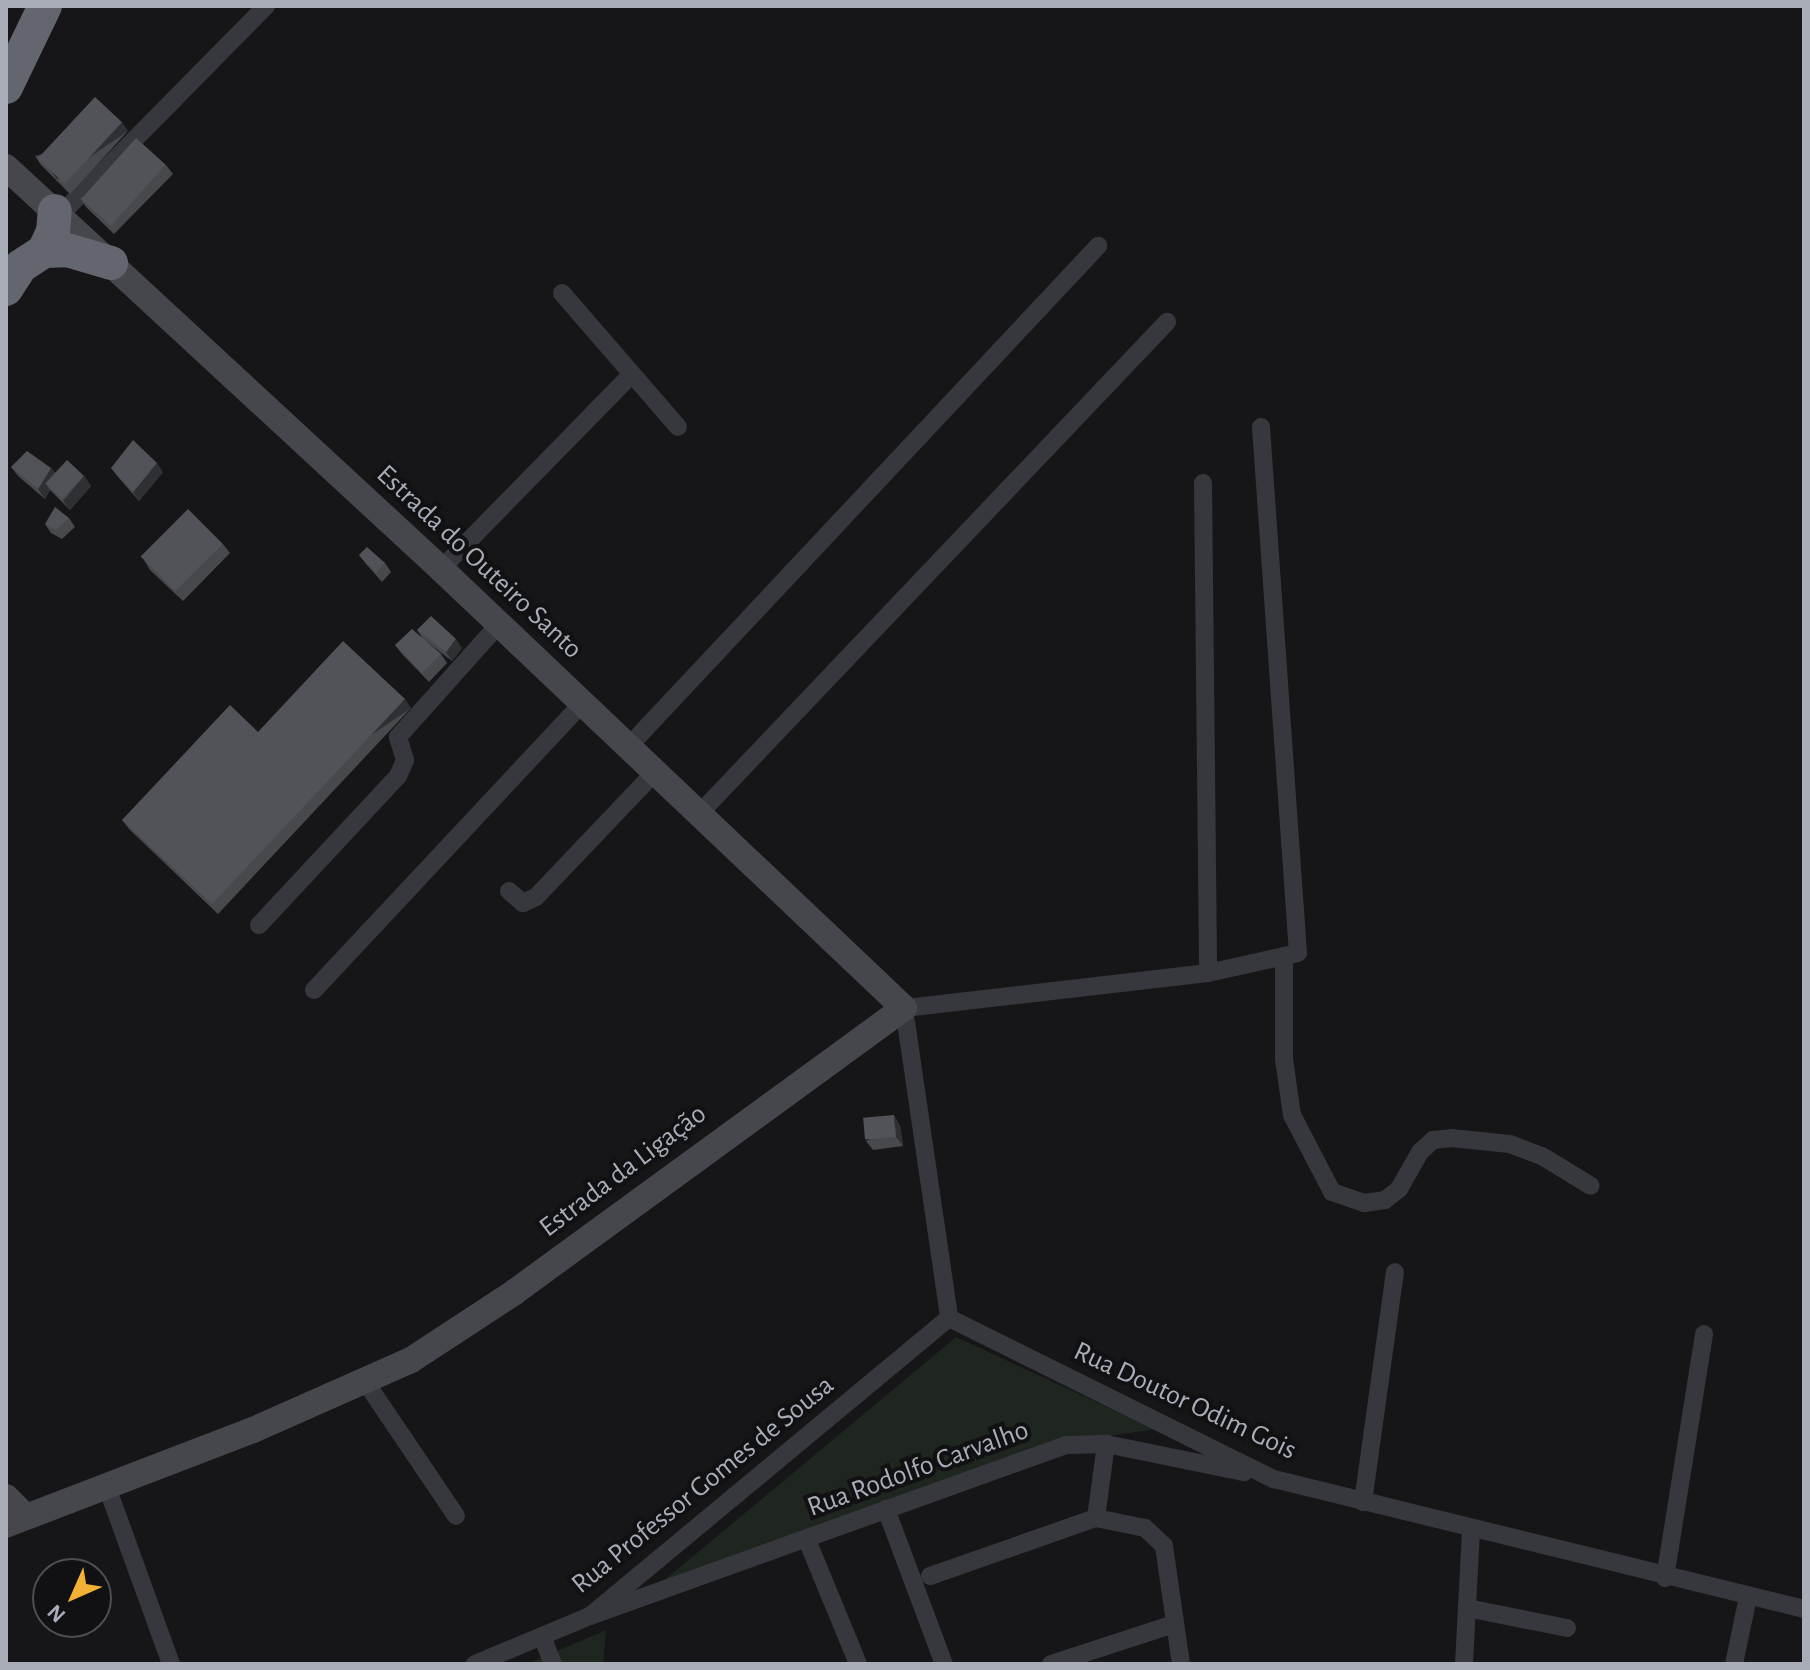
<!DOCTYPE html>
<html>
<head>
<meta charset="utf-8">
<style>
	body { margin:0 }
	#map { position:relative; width:1810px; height:1670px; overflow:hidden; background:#161618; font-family:"Alegreya Sans",sans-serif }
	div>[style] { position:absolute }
	.green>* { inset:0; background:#1e261f }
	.street>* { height:18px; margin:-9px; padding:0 9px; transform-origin:9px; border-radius:9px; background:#37383d }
	.secondary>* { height:26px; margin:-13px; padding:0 13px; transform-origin:13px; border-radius:13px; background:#45474d }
	.highway>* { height:34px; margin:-17px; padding:0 17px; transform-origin:17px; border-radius:17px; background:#63666e }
	.wall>* { inset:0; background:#47494d }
	.shaded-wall>* { inset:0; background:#2f3033; transform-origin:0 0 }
	.building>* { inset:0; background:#525359; transform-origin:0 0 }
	span { translate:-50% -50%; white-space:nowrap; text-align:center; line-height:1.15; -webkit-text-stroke:8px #111113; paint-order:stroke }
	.street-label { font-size:28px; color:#a8adb8 }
	.frame { position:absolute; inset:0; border:8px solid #a8adb8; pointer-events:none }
	.north { position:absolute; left:32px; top:1558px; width:80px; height:80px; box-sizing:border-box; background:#111113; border:2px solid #4d4f55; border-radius:50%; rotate:225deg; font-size:22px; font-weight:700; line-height:32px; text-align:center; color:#a8adb8 }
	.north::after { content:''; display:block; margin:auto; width:28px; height:36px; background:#f2b134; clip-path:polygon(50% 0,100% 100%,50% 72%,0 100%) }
</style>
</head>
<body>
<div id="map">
	<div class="green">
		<i style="clip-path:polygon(956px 1337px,1155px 1429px,1046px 1446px,656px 1587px)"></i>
		<i style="clip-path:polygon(606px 1630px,603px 1664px,527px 1664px)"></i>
	</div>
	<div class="street">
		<i style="left:59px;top:216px;width:295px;rotate:-45.4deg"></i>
		<i style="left:562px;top:293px;width:177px;rotate:49.1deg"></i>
		<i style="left:1261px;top:427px;width:527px;rotate:85.98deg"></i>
		<i style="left:1298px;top:953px;width:92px;rotate:167.5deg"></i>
		<i style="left:1208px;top:973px;width:306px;rotate:173.4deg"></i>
		<i style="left:904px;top:1008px;width:313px;rotate:81.7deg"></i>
		<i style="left:949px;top:1318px;width:363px;rotate:26.4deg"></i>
		<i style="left:1274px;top:1479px;width:546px;rotate:13.78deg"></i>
		<i style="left:1203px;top:483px;width:490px;rotate:89.4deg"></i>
		<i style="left:441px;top:569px;width:272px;rotate:-45.6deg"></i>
		<i style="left:629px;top:746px;width:686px;rotate:-46.83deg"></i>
		<i style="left:700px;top:813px;width:678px;rotate:-46.44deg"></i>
		<i style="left:509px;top:891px;width:18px;rotate:41deg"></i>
		<i style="left:523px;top:903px;width:14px;rotate:-25deg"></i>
		<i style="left:536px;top:897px;width:174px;rotate:-46.4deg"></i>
		<i style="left:259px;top:925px;width:204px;rotate:-47deg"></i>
		<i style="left:398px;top:776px;width:17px;rotate:-66deg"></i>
		<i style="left:405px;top:760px;width:24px;rotate:-107deg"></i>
		<i style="left:398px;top:737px;width:152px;rotate:-48.2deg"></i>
		<i style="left:1284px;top:956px;width:103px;rotate:90deg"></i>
		<i style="left:1284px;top:1059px;width:57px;rotate:81.9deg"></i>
		<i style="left:1292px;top:1115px;width:87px;rotate:62.5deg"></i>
		<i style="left:1332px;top:1192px;width:34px;rotate:19deg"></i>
		<i style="left:1364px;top:1203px;width:21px;rotate:-8deg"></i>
		<i style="left:1385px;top:1200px;width:18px;rotate:-38deg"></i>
		<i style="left:1399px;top:1189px;width:43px;rotate:-60.4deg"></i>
		<i style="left:1420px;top:1152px;width:18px;rotate:-43deg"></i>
		<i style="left:1433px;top:1140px;width:18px;rotate:-6deg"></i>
		<i style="left:1451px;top:1138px;width:59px;rotate:5.8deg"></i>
		<i style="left:1510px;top:1144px;width:34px;rotate:21deg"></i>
		<i style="left:1542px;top:1156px;width:57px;rotate:31.5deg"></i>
		<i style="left:314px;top:990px;width:393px;rotate:-46.9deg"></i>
		<i style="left:367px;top:1384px;width:159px;rotate:56deg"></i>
		<i style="left:107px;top:1487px;width:188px;rotate:70.1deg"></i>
		<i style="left:1363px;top:1502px;width:232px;rotate:-82.1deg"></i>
		<i style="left:886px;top:1509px;width:165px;rotate:69.5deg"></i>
		<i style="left:1096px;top:1518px;width:75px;rotate:-82.3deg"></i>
		<i style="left:807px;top:1540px;width:134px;rotate:67.6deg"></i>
		<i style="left:930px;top:1576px;width:176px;rotate:-19.3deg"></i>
		<i style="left:1096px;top:1518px;width:50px;rotate:11.5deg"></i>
		<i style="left:1145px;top:1528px;width:26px;rotate:43deg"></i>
		<i style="left:1164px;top:1546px;width:119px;rotate:81.8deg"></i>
		<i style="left:1665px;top:1578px;width:247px;rotate:-80.9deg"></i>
		<i style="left:1467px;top:1608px;width:102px;rotate:11.3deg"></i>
		<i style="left:590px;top:1616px;width:506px;rotate:-19.76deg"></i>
		<i style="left:1066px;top:1445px;width:40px;rotate:-1.4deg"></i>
		<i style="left:1106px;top:1444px;width:141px;rotate:11.5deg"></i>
		<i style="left:543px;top:1639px;width:27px;rotate:68deg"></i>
		<i style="left:475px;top:1664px;width:125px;rotate:-22.7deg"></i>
		<i style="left:590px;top:1616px;width:467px;rotate:-39.7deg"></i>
		<i style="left:1051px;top:1664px;width:129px;rotate:-18deg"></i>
		<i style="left:1464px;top:1664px;width:134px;rotate:-87deg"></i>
		<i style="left:1734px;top:1664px;width:68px;rotate:-78.2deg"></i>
	</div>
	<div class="secondary">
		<i style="left:6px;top:167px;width:592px;rotate:42.74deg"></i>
		<i style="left:441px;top:569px;width:638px;rotate:43.48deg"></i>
		<i style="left:904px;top:1008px;width:482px;rotate:143.9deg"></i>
		<i style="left:515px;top:1292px;width:124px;rotate:146.8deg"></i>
		<i style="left:411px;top:1360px;width:173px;rotate:156.1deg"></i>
		<i style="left:253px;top:1430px;width:265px;rotate:159deg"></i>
		<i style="left:6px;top:1497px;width:27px;rotate:45deg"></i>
	</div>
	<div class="highway">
		<i style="left:6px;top:87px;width:90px;rotate:-64.3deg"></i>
		<i style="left:44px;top:251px;width:21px;rotate:-65deg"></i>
		<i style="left:53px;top:232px;width:21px;rotate:-85deg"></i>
		<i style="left:6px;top:289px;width:27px;rotate:-57deg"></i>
		<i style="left:21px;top:266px;width:27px;rotate:-33deg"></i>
		<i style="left:44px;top:251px;width:23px;rotate:-2deg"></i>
		<i style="left:67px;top:250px;width:46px;rotate:16.5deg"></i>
	</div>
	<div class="wall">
		<i style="clip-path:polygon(128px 131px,70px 194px,41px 165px,35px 156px)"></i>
		<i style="clip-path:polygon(166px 165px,173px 174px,114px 234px,86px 207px,80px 198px)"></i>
		<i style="clip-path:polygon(11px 467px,51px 468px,56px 474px,84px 476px,91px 486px,70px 510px,50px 490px,45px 499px,18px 476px)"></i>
		<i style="clip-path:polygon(111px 468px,163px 472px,139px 501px,118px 477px)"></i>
		<i style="clip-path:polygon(69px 518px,75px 527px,62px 539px,51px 533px,45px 524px)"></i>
		<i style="clip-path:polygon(223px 544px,230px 553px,183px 601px,150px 570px,144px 560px)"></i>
		<i style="clip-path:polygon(359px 555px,385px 563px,391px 572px,382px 582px,366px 564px)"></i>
		<i style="clip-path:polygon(417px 630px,462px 648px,452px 661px,426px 641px,441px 654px,447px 663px,429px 682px,402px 654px,395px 645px,423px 639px)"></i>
		<i style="clip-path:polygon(411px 708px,218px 914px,129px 829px,122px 820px,258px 732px)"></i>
		<i style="clip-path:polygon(900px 1125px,903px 1146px,873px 1150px,866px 1141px)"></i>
	</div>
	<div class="shaded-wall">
		<i style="left:122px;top:122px;width:11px;height:86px;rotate:56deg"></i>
		<i style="clip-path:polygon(157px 463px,163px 472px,139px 501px,133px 492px)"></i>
		<i style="clip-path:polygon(51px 468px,58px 477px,47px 485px,50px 490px,45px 499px,38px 489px)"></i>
		<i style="clip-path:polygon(84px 476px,91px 486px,70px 510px,63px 501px)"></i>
		<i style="clip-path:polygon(456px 639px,462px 648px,452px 661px,446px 652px)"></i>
		<i style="left:405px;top:699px;width:11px;height:282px;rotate:56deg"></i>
		<i style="clip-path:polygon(894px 1115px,900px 1125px,903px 1146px,896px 1137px)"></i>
	</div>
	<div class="building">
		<i style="left:95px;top:97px;width:37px;height:84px;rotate:43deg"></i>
		<i style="left:136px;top:138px;width:40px;height:82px;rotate:42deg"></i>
		<i style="clip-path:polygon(133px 440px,157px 463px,133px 492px,111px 468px)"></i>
		<i style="clip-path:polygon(27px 451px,51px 468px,38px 489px,11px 467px)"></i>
		<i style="left:67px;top:460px;width:23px;height:32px;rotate:43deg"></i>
		<i style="clip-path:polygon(55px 507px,69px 518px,56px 530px,45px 524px)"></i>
		<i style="left:188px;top:509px;width:49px;height:67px;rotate:45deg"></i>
		<i style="clip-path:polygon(367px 547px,385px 563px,376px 573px,359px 555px)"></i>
		<i style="clip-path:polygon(431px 616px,456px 639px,446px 652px,417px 630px)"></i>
		<i style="clip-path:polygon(412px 629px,441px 654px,422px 673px,395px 645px)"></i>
		<i style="clip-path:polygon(343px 641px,405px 699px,212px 904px,122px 820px,230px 705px,258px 732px)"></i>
		<i style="left:894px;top:1115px;width:22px;height:31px;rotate:85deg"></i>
	</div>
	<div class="street-label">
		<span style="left:479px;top:562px;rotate:43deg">Estrada do Outeiro Santo</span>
		<span style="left:623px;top:1171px;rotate:-37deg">Estrada da Ligação</span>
		<span style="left:1185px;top:1401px;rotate:25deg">Rua Doutor Odim Gois</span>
		<span style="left:918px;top:1469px;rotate:-20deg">Rua Rodolfo Carvalho</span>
		<span style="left:703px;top:1485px;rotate:-39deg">Rua Professor Gomes de Sousa</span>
	</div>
	<div class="frame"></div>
	<div class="north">N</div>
</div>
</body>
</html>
